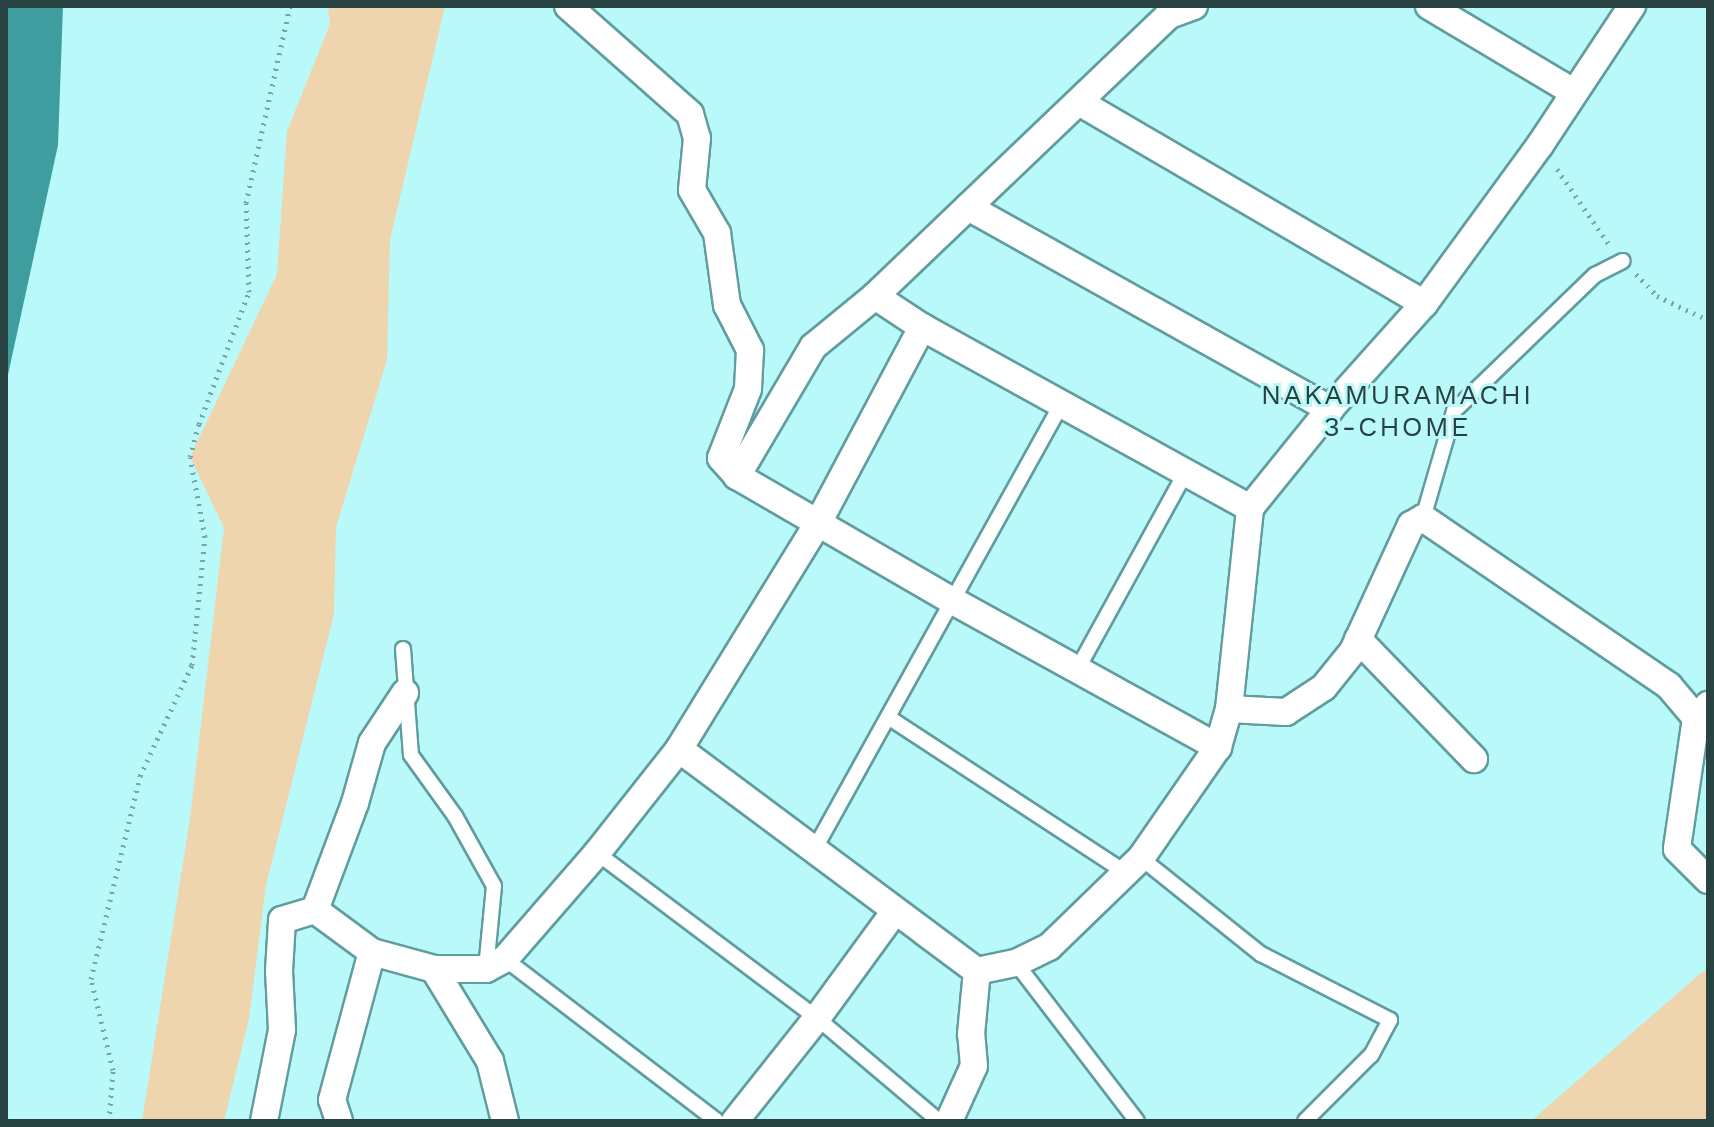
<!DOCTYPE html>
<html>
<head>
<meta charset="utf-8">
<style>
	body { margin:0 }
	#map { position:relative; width:1714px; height:1127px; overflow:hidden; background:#baf9fa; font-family:"Work Sans",sans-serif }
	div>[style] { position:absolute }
	.green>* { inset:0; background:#efd5ae }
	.water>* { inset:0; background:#3e9d9f }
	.path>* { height:5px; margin-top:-2.5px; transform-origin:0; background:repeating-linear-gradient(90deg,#77a5a6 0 2px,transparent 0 8px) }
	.roads { filter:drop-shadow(2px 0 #619d9f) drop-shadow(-2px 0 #619d9f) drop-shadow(0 2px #619d9f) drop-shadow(0 -2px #619d9f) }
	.lane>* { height:14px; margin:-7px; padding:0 7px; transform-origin:7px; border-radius:7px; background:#fff }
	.street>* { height:26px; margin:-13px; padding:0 13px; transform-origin:13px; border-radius:13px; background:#fff }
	span { translate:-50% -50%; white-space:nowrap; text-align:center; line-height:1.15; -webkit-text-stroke:6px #baf9fa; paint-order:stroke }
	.neighbourhood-label { font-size:28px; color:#284242; letter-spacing:2px }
	.frame { position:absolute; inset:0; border:8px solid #284242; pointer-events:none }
</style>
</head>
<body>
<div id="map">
	<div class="green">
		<i style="clip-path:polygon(328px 6px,445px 6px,390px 240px,387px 360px,336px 527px,334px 614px,266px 885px,249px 1019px,224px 1121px,142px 1121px,190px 818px,224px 528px,190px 457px,277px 274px,287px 131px,330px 24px)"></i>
		<i style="clip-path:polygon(1708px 970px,1708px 1121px,1531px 1121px,1702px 972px)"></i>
	</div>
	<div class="water">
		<i style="clip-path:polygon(6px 6px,63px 6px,58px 145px,6px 384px)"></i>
	</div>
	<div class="path">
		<i style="left:1557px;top:169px;width:93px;rotate:55.5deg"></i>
		<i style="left:1636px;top:274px;width:30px;rotate:46deg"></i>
		<i style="left:1657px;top:296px;width:56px;rotate:25.2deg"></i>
		<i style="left:109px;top:1121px;width:51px;rotate:-85.5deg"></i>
		<i style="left:113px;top:1070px;width:94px;rotate:-103.6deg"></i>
		<i style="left:91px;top:979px;width:209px;rotate:-76.4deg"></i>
		<i style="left:140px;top:776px;width:123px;rotate:-64.9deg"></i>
		<i style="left:192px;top:665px;width:129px;rotate:-84.2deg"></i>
		<i style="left:205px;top:537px;width:81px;rotate:-100.6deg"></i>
		<i style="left:190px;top:457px;width:34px;rotate:-75deg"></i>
		<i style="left:199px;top:424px;width:141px;rotate:-69.3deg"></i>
		<i style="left:249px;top:292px;width:89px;rotate:-91.9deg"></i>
		<i style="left:246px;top:203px;width:202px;rotate:-77.4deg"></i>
	</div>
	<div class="roads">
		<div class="lane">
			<i style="left:1423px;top:518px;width:111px;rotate:-73.8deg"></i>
			<i style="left:1454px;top:411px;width:196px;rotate:-44deg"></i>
			<i style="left:1595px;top:275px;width:31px;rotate:-27deg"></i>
			<i style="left:403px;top:649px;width:106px;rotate:85.7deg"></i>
			<i style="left:411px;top:755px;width:75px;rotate:54.2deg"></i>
			<i style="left:455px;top:816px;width:80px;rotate:60.9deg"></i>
			<i style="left:494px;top:886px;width:83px;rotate:95.5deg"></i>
			<i style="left:1077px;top:670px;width:222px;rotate:-61.2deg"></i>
			<i style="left:888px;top:717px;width:285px;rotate:33.2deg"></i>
			<i style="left:814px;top:850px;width:509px;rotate:-60.97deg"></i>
			<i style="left:597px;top:853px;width:275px;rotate:36.9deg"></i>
			<i style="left:817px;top:1018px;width:160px;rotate:40.2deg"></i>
			<i style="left:1141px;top:858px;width:154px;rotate:38.7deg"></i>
			<i style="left:1261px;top:954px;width:145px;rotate:27.1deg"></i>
			<i style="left:1390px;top:1020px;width:40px;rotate:118deg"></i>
			<i style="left:1371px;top:1055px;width:93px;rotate:135deg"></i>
			<i style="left:505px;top:959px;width:267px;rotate:37.4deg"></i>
			<i style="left:1016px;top:963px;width:199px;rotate:52.6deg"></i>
		</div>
		<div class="street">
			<i style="left:568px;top:6px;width:163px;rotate:41.5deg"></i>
			<i style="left:690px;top:114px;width:25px;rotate:74deg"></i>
			<i style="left:697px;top:138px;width:52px;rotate:95.5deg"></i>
			<i style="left:692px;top:190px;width:50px;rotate:59.8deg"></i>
			<i style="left:717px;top:233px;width:73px;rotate:82.1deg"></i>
			<i style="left:727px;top:305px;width:51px;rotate:62.9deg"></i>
			<i style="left:750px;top:350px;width:39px;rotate:93deg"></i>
			<i style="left:748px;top:389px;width:74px;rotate:111.4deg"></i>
			<i style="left:721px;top:458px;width:24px;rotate:48deg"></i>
			<i style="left:1194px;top:6px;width:27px;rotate:160deg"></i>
			<i style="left:1169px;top:15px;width:407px;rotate:136.3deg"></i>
			<i style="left:875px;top:296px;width:80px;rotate:140.6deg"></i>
			<i style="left:813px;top:347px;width:150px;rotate:120.5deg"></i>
			<i style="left:737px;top:476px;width:250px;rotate:30.1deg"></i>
			<i style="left:953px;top:601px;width:303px;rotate:28.9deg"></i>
			<i style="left:1429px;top:6px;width:168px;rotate:30.8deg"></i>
			<i style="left:1079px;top:102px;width:400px;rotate:30.3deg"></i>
			<i style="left:968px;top:207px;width:415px;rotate:29.2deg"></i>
			<i style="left:875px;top:296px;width:56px;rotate:33.4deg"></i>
			<i style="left:922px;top:327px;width:375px;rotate:28.9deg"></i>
			<i style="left:1358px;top:639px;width:167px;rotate:46deg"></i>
			<i style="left:1229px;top:709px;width:57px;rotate:3deg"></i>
			<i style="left:1286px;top:712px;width:45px;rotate:-33.3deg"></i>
			<i style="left:1324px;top:687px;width:46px;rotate:-51.1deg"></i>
			<i style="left:1353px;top:651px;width:139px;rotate:-65.3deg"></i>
			<i style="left:1411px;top:525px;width:14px;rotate:-30deg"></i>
			<i style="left:1423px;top:518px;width:298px;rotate:34.3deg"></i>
			<i style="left:1669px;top:686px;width:42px;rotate:49.8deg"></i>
			<i style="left:1696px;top:718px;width:18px;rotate:-47deg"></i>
			<i style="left:1696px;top:718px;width:132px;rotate:98.3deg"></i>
			<i style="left:1677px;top:849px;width:44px;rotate:45deg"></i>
			<i style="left:679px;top:749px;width:372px;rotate:36.7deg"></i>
			<i style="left:977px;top:971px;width:40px;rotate:-12deg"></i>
			<i style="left:1016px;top:963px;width:37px;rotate:-26deg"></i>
			<i style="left:1049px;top:947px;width:128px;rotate:-44.1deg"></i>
			<i style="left:1141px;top:858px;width:135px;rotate:-55.3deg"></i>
			<i style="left:1218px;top:747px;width:40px;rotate:-74deg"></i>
			<i style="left:1229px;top:709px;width:202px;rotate:-84deg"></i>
			<i style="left:1250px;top:508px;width:127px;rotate:-51.1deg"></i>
			<i style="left:1330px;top:409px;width:141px;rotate:-48.2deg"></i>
			<i style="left:1424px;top:304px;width:197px;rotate:-53.9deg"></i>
			<i style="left:1540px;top:145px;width:167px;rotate:-56.5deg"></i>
			<i style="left:315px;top:910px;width:114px;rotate:-69.5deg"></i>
			<i style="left:355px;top:803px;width:62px;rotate:-74.2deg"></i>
			<i style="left:372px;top:743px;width:60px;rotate:-56.6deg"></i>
			<i style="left:434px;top:969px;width:108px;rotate:58.7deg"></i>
			<i style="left:490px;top:1061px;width:62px;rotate:76deg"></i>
			<i style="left:264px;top:1121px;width:93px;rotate:-78.8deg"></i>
			<i style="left:282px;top:1030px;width:59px;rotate:-92.9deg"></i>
			<i style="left:279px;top:971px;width:51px;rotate:-86.6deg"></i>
			<i style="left:282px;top:920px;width:34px;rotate:-17deg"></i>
			<i style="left:315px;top:910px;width:71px;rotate:36.4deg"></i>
			<i style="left:372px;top:952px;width:64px;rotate:15.3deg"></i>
			<i style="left:434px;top:969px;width:52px"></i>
			<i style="left:486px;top:969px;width:21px;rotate:-28deg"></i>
			<i style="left:505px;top:959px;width:140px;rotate:-49deg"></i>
			<i style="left:597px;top:853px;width:132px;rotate:-51.7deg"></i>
			<i style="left:679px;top:749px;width:265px;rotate:-58.4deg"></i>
			<i style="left:818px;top:523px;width:222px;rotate:-62deg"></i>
			<i style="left:339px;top:1121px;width:22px;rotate:-108deg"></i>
			<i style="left:332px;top:1100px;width:153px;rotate:-74.9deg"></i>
			<i style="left:735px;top:1121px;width:132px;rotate:-51.5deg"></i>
			<i style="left:817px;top:1018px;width:132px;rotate:-53.9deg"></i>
			<i style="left:949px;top:1121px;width:60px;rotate:-65.6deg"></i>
			<i style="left:974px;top:1066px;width:32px;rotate:-95deg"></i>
			<i style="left:971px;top:1034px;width:63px;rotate:-84.6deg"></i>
		</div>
	</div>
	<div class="neighbourhood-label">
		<span style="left:1397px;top:411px">NAKAMURAMACHI<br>3-CHOME</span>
	</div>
	<div class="frame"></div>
</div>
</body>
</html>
